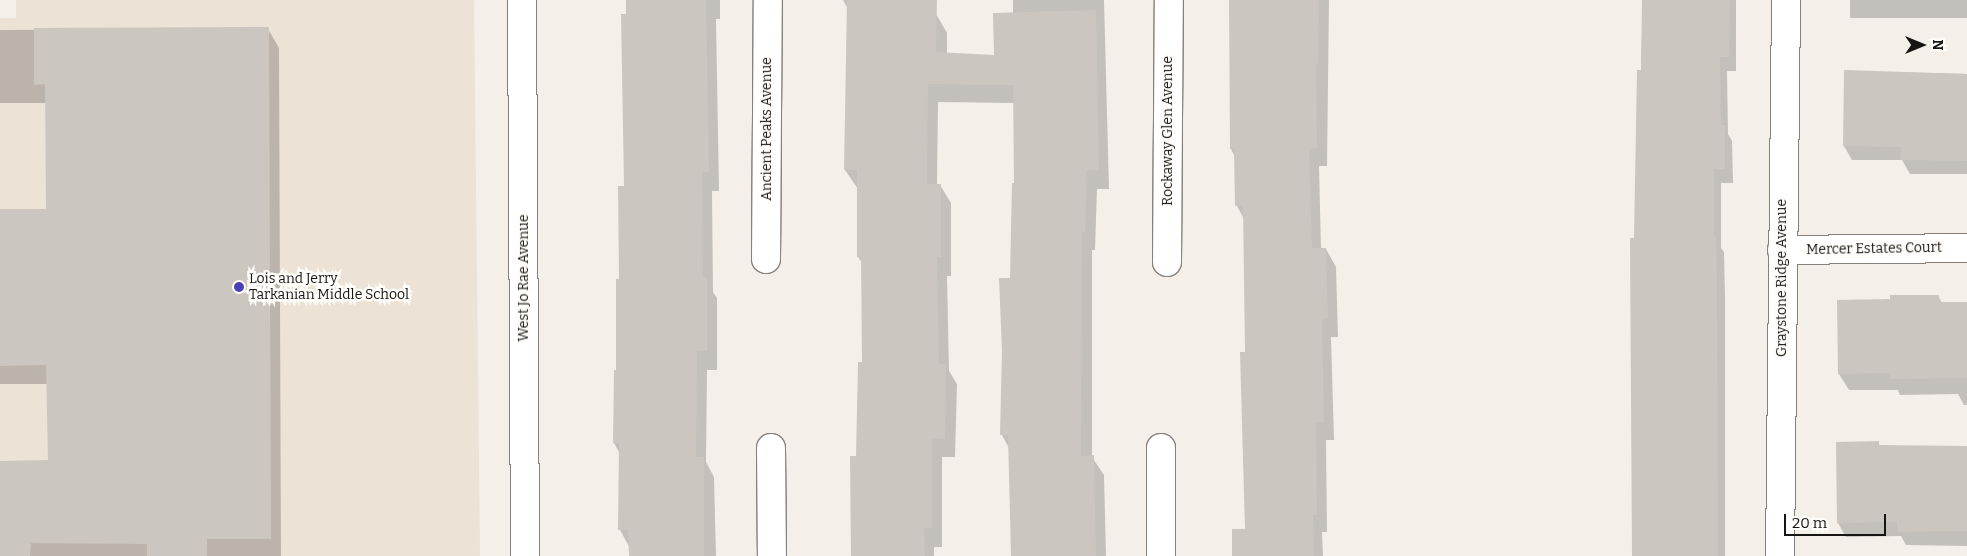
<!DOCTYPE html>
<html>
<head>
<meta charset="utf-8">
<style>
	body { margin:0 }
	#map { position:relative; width:1967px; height:556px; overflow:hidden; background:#f4efe9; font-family:Bitter,serif }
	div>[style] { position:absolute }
	.built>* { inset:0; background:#ece2d5 }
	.shadow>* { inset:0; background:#0003; transform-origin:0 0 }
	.building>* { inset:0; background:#cbc6c0 }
	.roads { filter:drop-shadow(1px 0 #86817c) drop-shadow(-1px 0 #86817c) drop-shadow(0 1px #86817c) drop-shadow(0 -1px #86817c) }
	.minor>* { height:28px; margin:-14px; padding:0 14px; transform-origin:14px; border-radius:14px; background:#fff }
	.dots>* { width:14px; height:14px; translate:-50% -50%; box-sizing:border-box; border:2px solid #fffdfa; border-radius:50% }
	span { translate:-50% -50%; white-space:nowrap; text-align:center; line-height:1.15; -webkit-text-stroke:5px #fffdfa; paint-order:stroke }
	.street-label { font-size:14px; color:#171513 }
	.poi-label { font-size:14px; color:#171513 }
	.left { translate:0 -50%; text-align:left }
	.north { position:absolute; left:1897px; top:20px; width:50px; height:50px; -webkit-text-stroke:4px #fffdfa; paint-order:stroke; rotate:90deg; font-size:14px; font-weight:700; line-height:20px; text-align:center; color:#171513 }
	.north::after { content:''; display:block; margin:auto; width:18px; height:22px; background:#171513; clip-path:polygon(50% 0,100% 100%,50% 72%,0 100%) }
	.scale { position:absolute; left:1784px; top:514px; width:102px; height:22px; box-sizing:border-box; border:2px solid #171513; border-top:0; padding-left:6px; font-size:15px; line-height:18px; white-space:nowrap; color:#171513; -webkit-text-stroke:4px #fffdfa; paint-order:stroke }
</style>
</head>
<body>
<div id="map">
	<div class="built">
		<i style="clip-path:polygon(16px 0,474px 0,480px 556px,0 556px,0 18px,16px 18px)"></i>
	</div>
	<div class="shadow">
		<i style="clip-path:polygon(628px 0,720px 0,720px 19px,716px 19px,719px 191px,712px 191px,713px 292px,717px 298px,717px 370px,707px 370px,706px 462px,714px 477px,716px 556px,630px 556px,630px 548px,620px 530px,620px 454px,614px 443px,626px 187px)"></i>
		<i style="clip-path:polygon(843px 0,936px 0,936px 14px,947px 33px,947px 54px,995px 56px,1013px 13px,1013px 0,1104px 0,1109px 189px,1097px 189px,1095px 250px,1092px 250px,1092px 457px,1104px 475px,1106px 556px,1012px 556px,1009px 448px,1002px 435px,1003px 351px,1012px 279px,1016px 184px,1014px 103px,938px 102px,937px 185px,940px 185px,951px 203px,951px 276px,947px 276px,949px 371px,957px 384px,955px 457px,942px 457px,942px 547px,934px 547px,934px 556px,851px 556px,864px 364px,863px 264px,858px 257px,858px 189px,845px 170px,848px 9px)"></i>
		<i style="clip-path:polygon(1230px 0,1329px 0,1327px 166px,1319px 166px,1321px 249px,1326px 249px,1336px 267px,1338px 337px,1331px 337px,1334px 440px,1326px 440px,1327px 532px,1322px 532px,1323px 556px,1234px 556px,1246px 530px,1246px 353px,1244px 219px,1237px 206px,1235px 157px,1231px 149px)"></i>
		<i style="clip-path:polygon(1643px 0,1736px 0,1736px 71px,1727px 71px,1728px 134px,1732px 141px,1733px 183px,1721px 183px,1721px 248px,1724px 252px,1725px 296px,1725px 556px,1633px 556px,1632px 239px,1636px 239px)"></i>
		<i style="left:1850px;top:0;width:117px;height:18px"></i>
		<i style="clip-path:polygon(268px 29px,279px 48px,281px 556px,0 556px,0 462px,49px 461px,48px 384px,0 384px,0 210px,47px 210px,46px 103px,0 103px,0 30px)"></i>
		<i style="clip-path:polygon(1845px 71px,1967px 74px,1967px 174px,1910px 174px,1902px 160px,1852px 160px,1844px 146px)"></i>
		<i style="clip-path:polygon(1938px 296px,1942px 303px,1967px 303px,1967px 405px,1964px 405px,1958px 394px,1900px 395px,1898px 390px,1849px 390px,1839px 374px,1892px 300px)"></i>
		<i style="clip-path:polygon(1878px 443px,1880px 446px,1967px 447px,1967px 546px,1906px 545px,1901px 536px,1846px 537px,1838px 523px)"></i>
	</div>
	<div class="building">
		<i style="clip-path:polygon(626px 0,706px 0,709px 172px,702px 172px,703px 278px,707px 278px,707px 351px,697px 351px,696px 457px,704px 457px,704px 556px,629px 556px,628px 530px,618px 530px,619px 443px,613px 443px,614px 370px,616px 370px,616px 279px,619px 279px,618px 186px,624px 186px,621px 14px,626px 14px)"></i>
		<i style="clip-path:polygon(847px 0,937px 0,936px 52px,994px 55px,993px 13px,1096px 10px,1099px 170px,1087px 170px,1085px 232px,1082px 232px,1081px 456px,1094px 455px,1096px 556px,1011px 556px,1008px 435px,1000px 435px,1002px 351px,999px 278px,1010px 278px,1012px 183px,1014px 183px,1013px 85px,928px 84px,927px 184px,941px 184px,941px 257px,937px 257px,939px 364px,946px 364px,945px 439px,932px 438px,932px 528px,924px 528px,925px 556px,851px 556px,850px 456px,856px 456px,858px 362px,862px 362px,861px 257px,857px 257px,857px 170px,844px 170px)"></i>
		<i style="clip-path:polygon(1229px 0,1319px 0,1318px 65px,1316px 65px,1317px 148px,1309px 149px,1312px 248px,1326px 248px,1328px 319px,1322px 320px,1324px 422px,1316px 422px,1317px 515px,1313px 515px,1314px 556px,1232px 556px,1232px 529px,1245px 529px,1240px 352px,1245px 352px,1243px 206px,1235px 206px,1234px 149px,1230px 149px)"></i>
		<i style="clip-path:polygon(1642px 0,1730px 0,1729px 57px,1720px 57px,1721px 125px,1725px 125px,1725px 169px,1714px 169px,1714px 237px,1716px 237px,1717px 282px,1718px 556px,1632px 556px,1630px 238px,1634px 238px,1637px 70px,1641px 70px)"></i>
		<i style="clip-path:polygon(269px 27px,271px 539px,207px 539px,207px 556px,147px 556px,147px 544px,31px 543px,30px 556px,0 556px,0 461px,48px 460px,46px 365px,0 366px,0 209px,46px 209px,45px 84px,34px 85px,34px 28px)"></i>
		<i style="clip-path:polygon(1844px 70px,1967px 74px,1967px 161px,1900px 160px,1901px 147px,1843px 146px)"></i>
		<i style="clip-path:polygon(1890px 295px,1939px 295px,1939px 302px,1967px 302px,1967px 378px,1890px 379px,1890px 373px,1838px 374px,1837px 300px,1890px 299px)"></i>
		<i style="clip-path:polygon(1879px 441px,1879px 445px,1967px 446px,1967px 531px,1897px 532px,1897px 522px,1837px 523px,1836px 442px)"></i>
	</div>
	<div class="roads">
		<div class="minor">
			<i style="left:522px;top:0;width:556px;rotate:89.69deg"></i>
			<i style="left:1782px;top:250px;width:185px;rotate:-0.6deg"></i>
			<i style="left:766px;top:259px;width:259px;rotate:-89.6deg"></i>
			<i style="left:1167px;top:262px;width:262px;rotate:-89.6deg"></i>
			<i style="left:771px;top:448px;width:108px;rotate:89.5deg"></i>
			<i style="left:1161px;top:448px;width:108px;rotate:90deg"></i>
			<i style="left:1780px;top:556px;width:556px;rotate:-89.38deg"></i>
		</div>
	</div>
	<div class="dots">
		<i style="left:239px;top:287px;background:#4c3fb6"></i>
	</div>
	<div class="street-label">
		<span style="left:767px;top:129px;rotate:-90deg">Ancient Peaks Avenue</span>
		<span style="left:1168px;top:131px;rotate:-90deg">Rockaway Glen Avenue</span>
		<span style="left:1874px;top:249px;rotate:-1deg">Mercer Estates Court</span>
		<span style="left:524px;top:278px;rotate:-90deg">West Jo Rae Avenue</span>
		<span style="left:1782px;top:278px;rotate:-90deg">Graystone Ridge Avenue</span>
	</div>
	<div class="poi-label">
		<span class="left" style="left:249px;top:287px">Lois and Jerry<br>Tarkanian Middle School</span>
	</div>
	<div class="north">N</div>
	<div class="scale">20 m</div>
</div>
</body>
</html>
